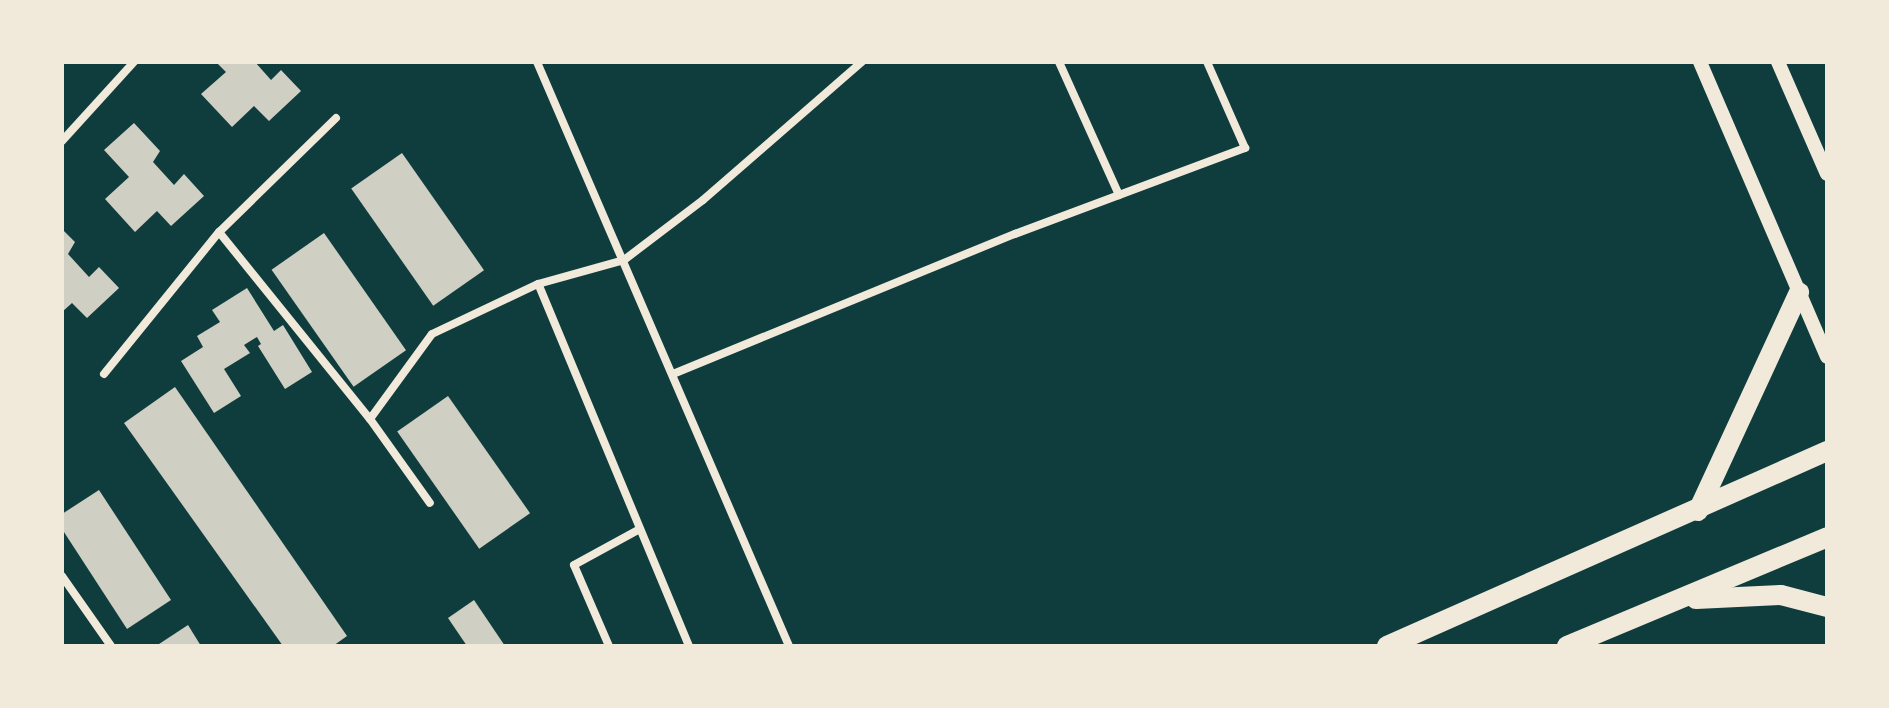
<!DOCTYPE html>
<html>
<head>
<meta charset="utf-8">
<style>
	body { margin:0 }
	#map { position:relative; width:1889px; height:708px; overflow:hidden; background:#0f3d3e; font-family:"Work Sans",sans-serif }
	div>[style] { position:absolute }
	.building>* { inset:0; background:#cfcfc3; transform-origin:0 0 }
	.minor>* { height:8px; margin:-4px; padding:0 4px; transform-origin:4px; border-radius:4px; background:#f1e9da }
	.tertiary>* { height:14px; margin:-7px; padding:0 7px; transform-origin:7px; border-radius:7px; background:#f1e9da }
	.primary>* { height:20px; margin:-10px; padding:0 10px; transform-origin:10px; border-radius:10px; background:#f1e9da }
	span { translate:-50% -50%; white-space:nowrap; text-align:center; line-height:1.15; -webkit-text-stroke:8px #f1e9da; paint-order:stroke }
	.frame { position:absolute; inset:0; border:64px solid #f1e9da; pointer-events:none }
</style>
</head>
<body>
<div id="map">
	<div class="building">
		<i style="clip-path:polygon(216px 62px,255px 62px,271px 80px,281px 70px,301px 91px,269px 121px,254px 106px,232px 127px,201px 94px,226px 72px)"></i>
		<i style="clip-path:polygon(134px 123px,160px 151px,153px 162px,174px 185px,184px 174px,204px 196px,171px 226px,157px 211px,135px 232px,105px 199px,129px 177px,104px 150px)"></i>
		<i style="left:402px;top:153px;width:143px;height:62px;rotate:55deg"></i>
		<i style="clip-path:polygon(62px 229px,75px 242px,68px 254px,89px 277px,99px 267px,119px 288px,87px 318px,72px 303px,62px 312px)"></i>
		<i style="left:324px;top:233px;width:143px;height:64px;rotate:55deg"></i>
		<i style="clip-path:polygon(247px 288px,274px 331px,283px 325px,312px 372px,285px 389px,258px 346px,261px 344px,257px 337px,244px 345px,250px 353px,224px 369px,241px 396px,214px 413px,181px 361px,203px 347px,197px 336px,220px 322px,212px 310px)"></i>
		<i style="clip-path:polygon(175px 387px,347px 636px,333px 646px,283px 646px,124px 423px)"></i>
		<i style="left:448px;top:396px;width:143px;height:62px;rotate:55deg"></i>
		<i style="clip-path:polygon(99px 490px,171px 600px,127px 629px,62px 529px,62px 514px)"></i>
		<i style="clip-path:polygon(474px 600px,505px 646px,467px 646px,448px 618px)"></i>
		<i style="clip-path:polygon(188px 625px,201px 646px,156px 646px)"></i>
	</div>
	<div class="minor">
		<i style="left:537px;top:62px;width:636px;rotate:66.66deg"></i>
		<i style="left:1059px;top:62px;width:146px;rotate:65.7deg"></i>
		<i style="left:336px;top:118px;width:163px;rotate:135.7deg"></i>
		<i style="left:219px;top:232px;width:240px;rotate:51.1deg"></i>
		<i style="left:370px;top:419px;width:105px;rotate:-53.9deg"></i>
		<i style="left:432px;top:334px;width:117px;rotate:-25.3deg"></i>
		<i style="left:62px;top:141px;width:107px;rotate:-47.7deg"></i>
		<i style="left:104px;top:374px;width:183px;rotate:-51deg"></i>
		<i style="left:673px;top:374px;width:370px;rotate:-22.3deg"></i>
		<i style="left:1015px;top:234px;width:246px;rotate:-20.5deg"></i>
		<i style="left:1245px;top:148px;width:94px;rotate:-113.8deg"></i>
		<i style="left:370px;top:419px;width:103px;rotate:54.5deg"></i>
		<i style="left:62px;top:576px;width:85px;rotate:55deg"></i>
		<i style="left:609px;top:646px;width:88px;rotate:-113.4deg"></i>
		<i style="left:574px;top:565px;width:75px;rotate:-28.6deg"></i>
		<i style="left:689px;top:646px;width:392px;rotate:-112.6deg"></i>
		<i style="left:538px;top:284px;width:89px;rotate:-15.6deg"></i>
		<i style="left:624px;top:260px;width:99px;rotate:-37.2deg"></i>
		<i style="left:703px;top:200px;width:211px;rotate:-41deg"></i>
	</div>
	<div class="tertiary">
		<i style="left:1700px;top:62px;width:321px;rotate:66.7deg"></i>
		<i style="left:1778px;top:62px;width:122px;rotate:66.4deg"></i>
	</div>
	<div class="primary">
		<i style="left:1698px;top:511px;width:241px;rotate:-65.2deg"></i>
		<i style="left:1696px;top:599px;width:85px;rotate:-2.7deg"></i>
		<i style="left:1781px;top:595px;width:48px;rotate:14.6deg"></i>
		<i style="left:1387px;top:646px;width:481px;rotate:-23.9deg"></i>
		<i style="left:1567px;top:646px;width:282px;rotate:-22.7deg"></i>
	</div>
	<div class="frame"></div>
</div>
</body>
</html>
